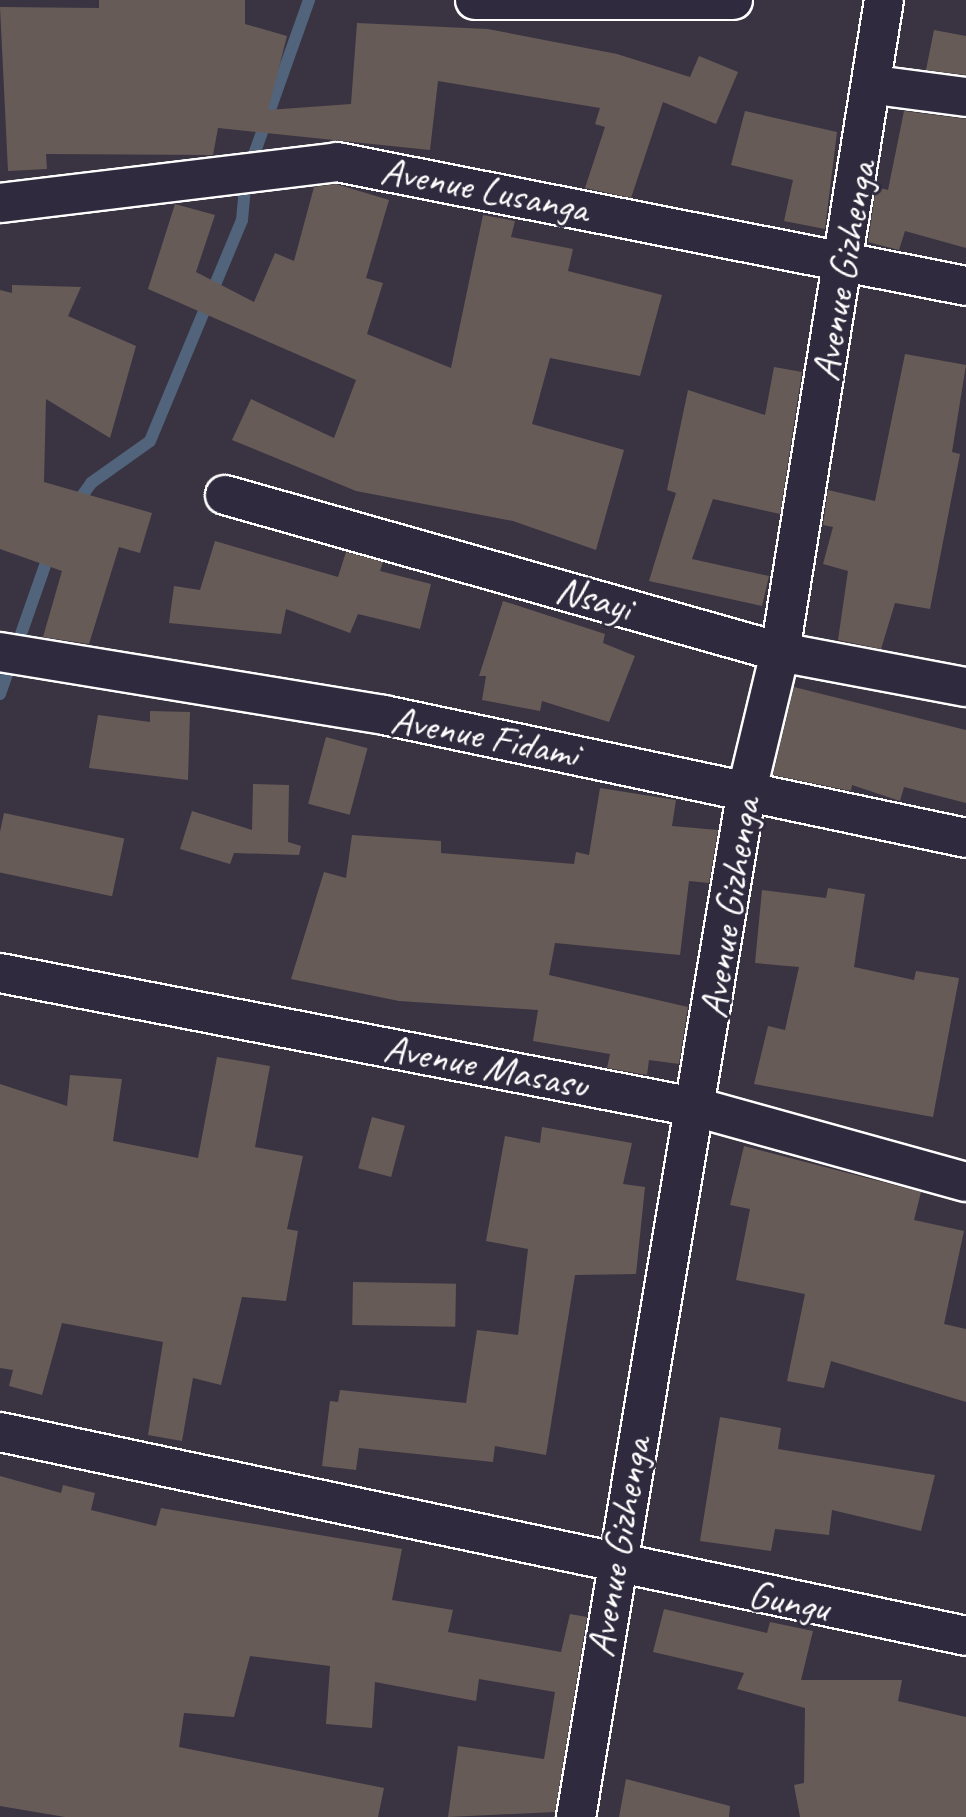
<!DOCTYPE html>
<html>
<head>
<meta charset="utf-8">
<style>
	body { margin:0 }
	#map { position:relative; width:966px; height:1817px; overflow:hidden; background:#3a3442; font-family:Caveat,sans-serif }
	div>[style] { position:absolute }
	.stream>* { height:12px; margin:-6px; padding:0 6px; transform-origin:6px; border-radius:6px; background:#51647c }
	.building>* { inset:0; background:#675b57; transform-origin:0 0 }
	.roads { filter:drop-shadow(2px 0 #fff) drop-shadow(-2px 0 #fff) drop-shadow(0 2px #fff) drop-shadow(0 -2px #fff) }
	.street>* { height:38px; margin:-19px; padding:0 19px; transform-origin:19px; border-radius:19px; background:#2f2a3d }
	span { translate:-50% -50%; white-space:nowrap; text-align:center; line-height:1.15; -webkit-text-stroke:6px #2f2a3d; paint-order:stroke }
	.street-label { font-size:40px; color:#fff }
</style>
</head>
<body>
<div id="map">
	<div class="stream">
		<i style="left:76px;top:504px;width:26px;rotate:-54deg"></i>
		<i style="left:91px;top:483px;width:72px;rotate:-35.4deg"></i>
		<i style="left:150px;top:441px;width:239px;rotate:-67.4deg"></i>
		<i style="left:242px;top:220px;width:43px;rotate:-84.7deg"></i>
		<i style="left:246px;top:177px;width:188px;rotate:-70.4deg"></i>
		<i style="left:0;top:694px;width:151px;rotate:-70.7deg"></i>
	</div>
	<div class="building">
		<i style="clip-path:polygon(99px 0,245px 0,245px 24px,287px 36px,268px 110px,351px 104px,357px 23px,488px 29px,617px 54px,690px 77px,699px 56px,738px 72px,716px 124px,663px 102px,631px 198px,585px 188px,605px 127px,595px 124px,600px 108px,438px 81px,430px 150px,218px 128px,213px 155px,46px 154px,47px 169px,8px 171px,0 7px,99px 8px)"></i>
		<i style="clip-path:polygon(934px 30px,966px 36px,966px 75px,926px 70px)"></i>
		<i style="clip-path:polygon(745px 111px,837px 132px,825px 229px,784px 221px,793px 180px,731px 165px)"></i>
		<i style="clip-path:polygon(904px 111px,966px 119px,966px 248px,905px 231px,899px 250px,868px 242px,876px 187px,888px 190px)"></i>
		<i style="clip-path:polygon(336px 184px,389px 200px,366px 278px,383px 283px,367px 334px,451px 368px,483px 215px,515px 221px,511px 237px,573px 249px,568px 271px,662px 295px,640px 376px,550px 358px,532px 424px,624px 450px,596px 550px,513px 521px,356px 491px,232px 440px,251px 399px,334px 438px,356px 380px,148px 289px,175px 204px,215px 215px,196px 272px,254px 302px,275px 253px,294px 261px,314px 187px)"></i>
		<i style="clip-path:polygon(12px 285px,81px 287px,68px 316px,136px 346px,110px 438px,46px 399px,44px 482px,152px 513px,140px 553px,119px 547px,89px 644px,43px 637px,62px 571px,0 549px,0 290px,12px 293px)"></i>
		<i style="clip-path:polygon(905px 354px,966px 365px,952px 452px,960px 454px,930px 609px,895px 603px,881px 649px,838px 640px,848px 571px,823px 564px,833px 527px,823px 525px,828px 490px,875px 501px)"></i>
		<i style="clip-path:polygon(774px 367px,802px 372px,780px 514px,713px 499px,692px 559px,769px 576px,762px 606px,649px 581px,676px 493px,667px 490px,688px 390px,765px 415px)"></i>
		<i style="clip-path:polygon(215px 541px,338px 577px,346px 552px,383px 562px,380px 571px,431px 584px,420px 629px,358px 614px,350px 633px,286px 609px,281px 634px,169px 623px,174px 586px,200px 590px)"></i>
		<i style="clip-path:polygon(503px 601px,605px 634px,603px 643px,635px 656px,609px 722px,542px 701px,540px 711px,482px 700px,486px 676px,479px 676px)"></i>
		<i style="clip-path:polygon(794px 687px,966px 730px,966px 803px,904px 787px,900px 801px,852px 785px,851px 791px,773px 775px)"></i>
		<i style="clip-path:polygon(150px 711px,190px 712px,188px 780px,89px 768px,98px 715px,150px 722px)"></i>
		<i style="left:326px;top:737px;width:43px;height:69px;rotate:15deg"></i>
		<i style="clip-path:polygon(253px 784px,289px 785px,288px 842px,301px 846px,299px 855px,234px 853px,230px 864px,180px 849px,192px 811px,252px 830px)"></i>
		<i style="clip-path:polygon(600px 788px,676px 800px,672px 826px,718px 830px,709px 883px,689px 881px,680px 955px,555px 943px,549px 975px,688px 1007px,679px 1064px,649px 1060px,647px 1075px,607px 1068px,610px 1054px,533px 1041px,538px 1010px,399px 1001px,291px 979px,324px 872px,346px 878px,352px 835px,441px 841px,441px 853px,574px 864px,576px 852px,589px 855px)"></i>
		<i style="left:4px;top:813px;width:123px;height:59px;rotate:12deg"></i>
		<i style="clip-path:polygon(828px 888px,865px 894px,854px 967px,914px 980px,916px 971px,959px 978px,933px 1117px,754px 1084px,768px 1026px,785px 1030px,799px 967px,755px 963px,762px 890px,826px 898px)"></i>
		<i style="clip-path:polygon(217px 1057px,270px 1066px,255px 1147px,303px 1156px,287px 1229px,298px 1231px,286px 1301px,242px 1297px,221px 1385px,193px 1378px,182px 1441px,148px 1435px,163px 1342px,62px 1323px,42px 1395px,9px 1386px,13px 1370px,0 1368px,0 1084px,67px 1106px,70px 1075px,122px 1079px,113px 1141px,198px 1158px)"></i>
		<i style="left:372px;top:1117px;width:34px;height:53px;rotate:15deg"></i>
		<i style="clip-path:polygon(542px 1127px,632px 1143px,623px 1184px,645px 1187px,636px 1274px,575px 1275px,546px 1455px,495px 1446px,493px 1462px,359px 1448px,356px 1470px,322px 1466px,330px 1401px,338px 1402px,340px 1390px,466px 1403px,477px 1330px,518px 1335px,528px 1249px,486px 1241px,505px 1136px,540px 1143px)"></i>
		<i style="clip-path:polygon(744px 1146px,921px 1192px,914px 1220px,964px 1231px,944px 1324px,966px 1329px,966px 1402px,831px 1361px,824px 1388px,787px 1381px,805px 1294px,736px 1280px,750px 1209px,730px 1205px)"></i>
		<i style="left:353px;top:1282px;width:103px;height:43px;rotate:1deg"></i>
		<i style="clip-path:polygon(720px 1417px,781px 1428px,778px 1449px,935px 1475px,921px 1531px,832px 1510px,829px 1535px,775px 1529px,771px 1551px,700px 1541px)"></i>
		<i style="clip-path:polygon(0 1476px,61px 1493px,63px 1485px,95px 1493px,91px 1510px,156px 1526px,161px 1508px,402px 1549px,392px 1600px,453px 1610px,448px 1632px,561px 1652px,570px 1614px,587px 1617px,555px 1812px,448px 1817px,458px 1746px,544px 1759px,555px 1692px,479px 1679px,476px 1701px,375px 1682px,372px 1728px,326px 1724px,330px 1666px,250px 1656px,234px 1717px,184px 1713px,179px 1747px,384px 1788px,378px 1817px,65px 1817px,0 1806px)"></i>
		<i style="clip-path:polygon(664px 1609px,767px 1633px,770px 1622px,813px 1631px,801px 1680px,902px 1680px,898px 1701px,966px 1717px,966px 1817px,800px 1817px,794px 1785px,804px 1783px,805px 1708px,737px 1689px,744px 1673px,653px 1652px)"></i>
		<i style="clip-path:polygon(626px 1779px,730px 1806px,729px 1817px,619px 1817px)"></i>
	</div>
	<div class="roads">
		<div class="street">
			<i style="left:475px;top:0;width:258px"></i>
			<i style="left:875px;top:85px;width:92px;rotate:7.5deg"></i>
			<i style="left:0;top:203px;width:339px;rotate:-6.9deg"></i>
			<i style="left:337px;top:162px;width:641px;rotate:11.15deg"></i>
			<i style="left:225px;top:495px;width:577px;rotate:15.8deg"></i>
			<i style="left:780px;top:652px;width:189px;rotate:10.7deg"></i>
			<i style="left:0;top:652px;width:389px;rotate:9.3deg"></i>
			<i style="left:384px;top:715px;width:595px;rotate:11.93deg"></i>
			<i style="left:0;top:973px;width:712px;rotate:10.93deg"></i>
			<i style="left:699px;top:1108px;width:277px;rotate:15.5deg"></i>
			<i style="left:0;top:1432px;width:987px;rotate:11.92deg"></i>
			<i style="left:576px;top:1817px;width:1037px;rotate:-80.56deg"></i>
			<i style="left:746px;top:794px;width:146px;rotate:-76.5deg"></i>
			<i style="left:780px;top:652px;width:660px;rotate:-80.94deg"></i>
		</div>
	</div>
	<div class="street-label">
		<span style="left:485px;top:189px;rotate:11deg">Avenue Lusanga</span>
		<span style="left:843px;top:271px;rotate:-80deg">Avenue Gizhenga</span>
		<span style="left:594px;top:598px;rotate:16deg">Nsayi</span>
		<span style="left:485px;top:736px;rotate:11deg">Avenue Fidami</span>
		<span style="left:729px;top:908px;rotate:-81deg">Avenue Gizhenga</span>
		<span style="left:486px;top:1066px;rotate:11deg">Avenue Masasu</span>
		<span style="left:618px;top:1547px;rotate:-80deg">Avenue Gizhenga</span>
		<span style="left:789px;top:1601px;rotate:11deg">Gungu</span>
	</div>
</div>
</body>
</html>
